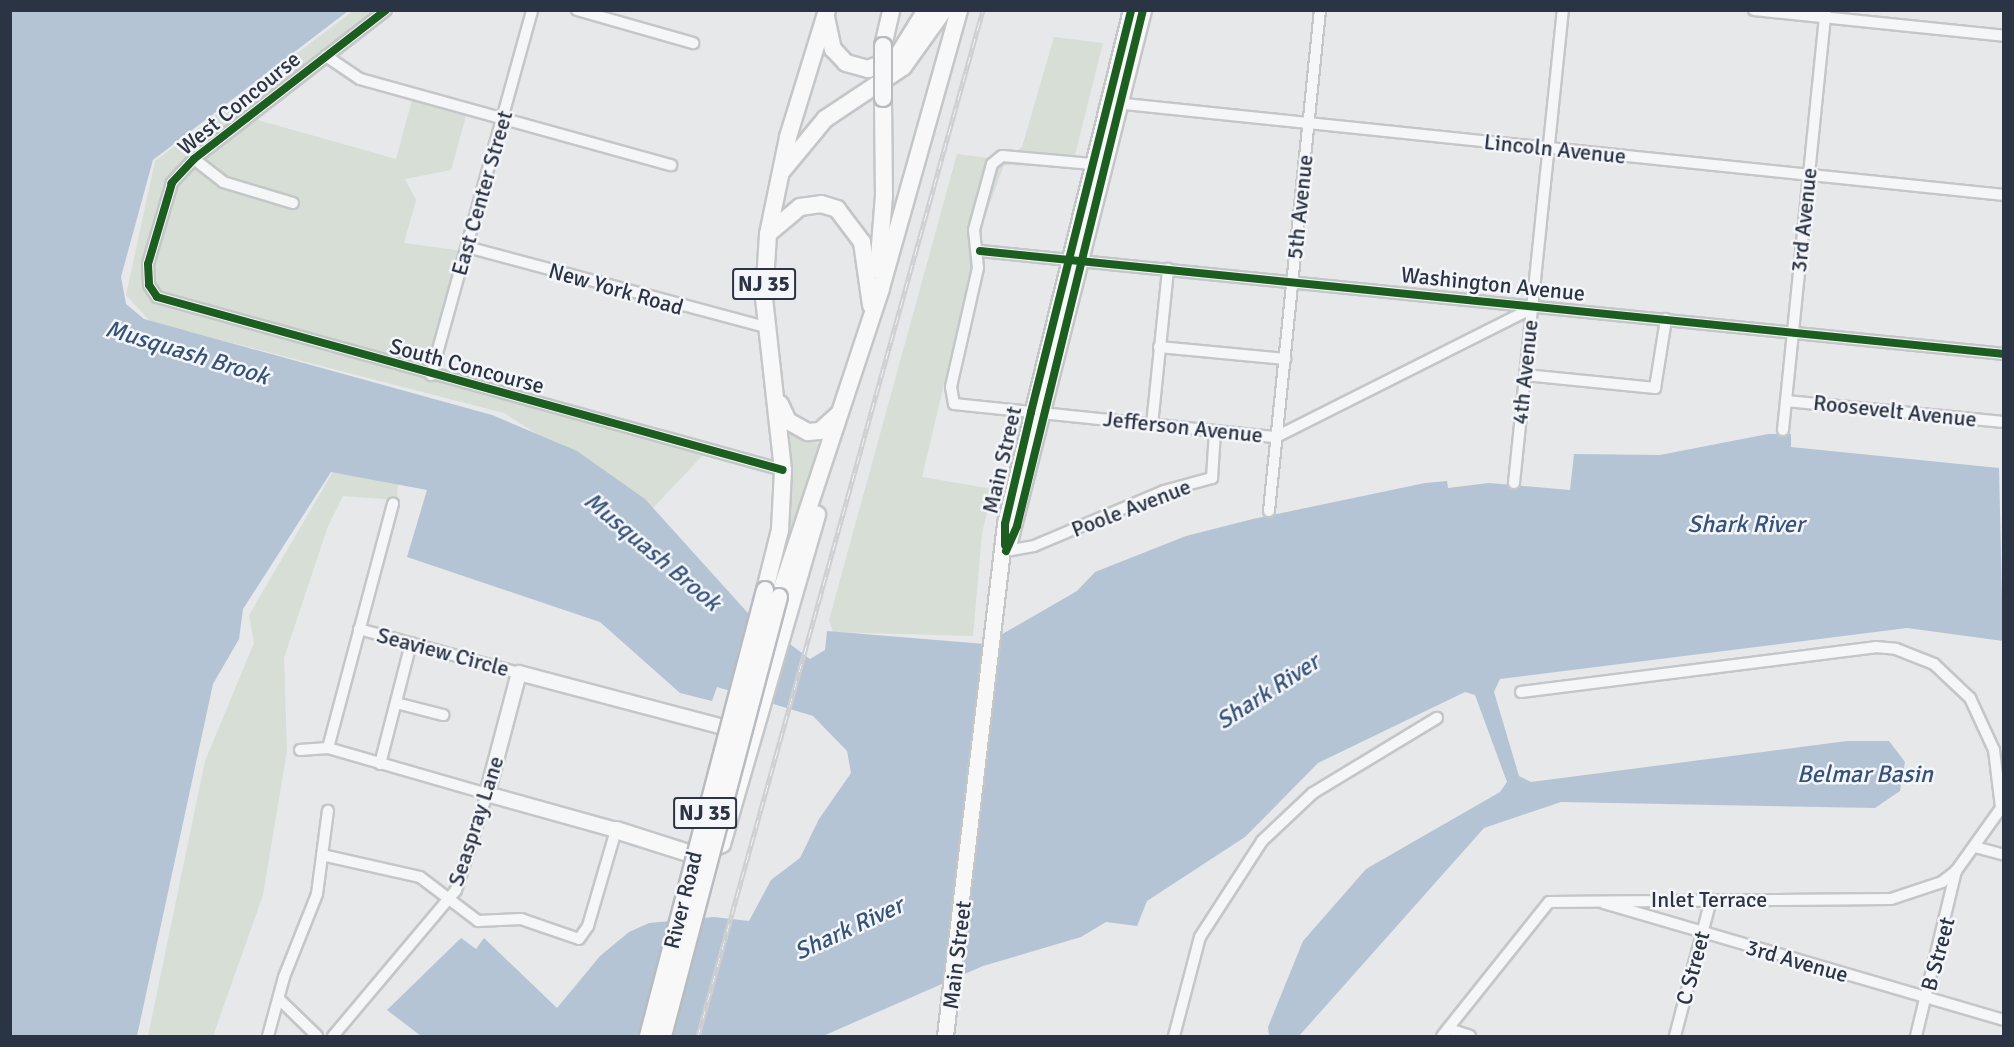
<!DOCTYPE html>
<html>
<head>
<meta charset="utf-8">
<style>
	body { margin:0 }
	#map { position:relative; width:2014px; height:1047px; overflow:hidden; background:#e6e8ea; font-family:Signika,sans-serif }
	div>[style] { position:absolute }
	.green>* { inset:0; background:#d6ded6 }
	.water>* { inset:0; background:#b4c4d5 }
	.roads { filter:drop-shadow(2px 0 #c4c6c8) drop-shadow(-2px 0 #c4c6c8) drop-shadow(0 2px #c4c6c8) drop-shadow(0 -2px #c4c6c8) }
	.minor>* { height:10px; margin:-5px; padding:0 5px; transform-origin:5px; border-radius:5px; background:#f5f6f7 }
	.tertiary>* { height:14px; margin:-7px; padding:0 7px; transform-origin:7px; border-radius:7px; background:#f5f6f7 }
	.secondary>* { height:15px; margin:-7.5px; padding:0 7.5px; transform-origin:7.5px; border-radius:7.5px; background:#f8f8f8 }
	.trunk>* { height:16px; margin:-8px; padding:0 8px; transform-origin:8px; border-radius:8px; background:#f8f8f8 }
	.rail>* { height:5px; margin-top:-2.5px; transform-origin:0; background:repeating-linear-gradient(90deg,#f4f6f9 0 9px,#cecfd2 0 18px); box-sizing:border-box; border-block:2px solid #cecfd2 }
	.bridges { filter:drop-shadow(2px 0 #b8bbbf) drop-shadow(-2px 0 #b8bbbf) drop-shadow(0 2px #b8bbbf) drop-shadow(0 -2px #b8bbbf) }
	.trunk-bridge>* { height:16px; margin:-8px; padding:0 8px; transform-origin:8px; border-radius:8px; background:#f8f8f8 }
	.cycleway>* { height:8px; margin:-4px; padding:0 4px; transform-origin:4px; border-radius:4px; background:#1b5e20 }
	span { translate:-50% -50%; white-space:nowrap; text-align:center; line-height:1.15; -webkit-text-stroke:5px #f4f6f9; paint-order:stroke }
	.shield-label span { padding:2px 4px; background:#f4f6f9; border:2px solid; border-radius:4px; -webkit-text-stroke-width:0 }
	.shield-label { font-size:21px; color:#2b3445; font-weight:700 }
	.street-label { font-size:22px; color:#2b3445 }
	.water-label { font-size:24px; color:#34527a; font-style:italic }
	.frame { position:absolute; inset:0; border:12px solid #2b3445; pointer-events:none }
</style>
</head>
<body>
<div id="map">
	<div class="green">
		<i style="clip-path:polygon(353px 11px,390px 11px,254px 119px,396px 159px,412px 100px,466px 116px,451px 170px,405px 179px,416px 200px,404px 243px,471px 252px,434px 379px,703px 455px,653px 508px,504px 413px,151px 322px,126px 295px,155px 161px)"></i>
		<i style="clip-path:polygon(1054px 37px,1103px 43px,1072px 167px,1004px 165px,981px 228px,922px 477px,993px 489px,982px 533px,973px 636px,833px 632px,829px 620px,957px 154px,1005px 160px,1022px 147px)"></i>
		<i style="clip-path:polygon(790px 434px,820px 444px,792px 527px,789px 525px)"></i>
		<i style="clip-path:polygon(334px 470px,398px 480px,397px 500px,343px 496px,328px 526px,284px 658px,287px 751px,263px 895px,213px 1036px,148px 1036px,205px 761px,254px 643px,249px 615px)"></i>
	</div>
	<div class="water">
		<i style="clip-path:polygon(10px 11px,348px 11px,153px 160px,121px 277px,126px 304px,144px 319px,492px 415px,577px 451px,645px 499px,747px 612px,810px 659px,825px 650px,827px 631px,985px 644px,1077px 591px,1095px 572px,1186px 536px,1253px 519px,1425px 483px,1447px 481px,1448px 488px,1489px 483px,1570px 490px,1574px 454px,1660px 455px,1768px 434px,1791px 434px,1791px 447px,1999px 468px,2003px 641px,1907px 628px,1500px 679px,1494px 692px,1519px 776px,1531px 782px,1847px 741px,1889px 741px,1905px 762px,1900px 791px,1875px 808px,1561px 802px,1484px 828px,1299px 1036px,1269px 1036px,1268px 1027px,1303px 941px,1366px 869px,1500px 792px,1507px 782px,1475px 695px,1465px 692px,1318px 763px,1245px 837px,1147px 901px,1137px 926px,1106px 922px,1081px 937px,983px 966px,823px 1036px,421px 1036px,387px 1010px,461px 938px,476px 949px,484px 938px,557px 1008px,600px 956px,629px 932px,649px 923px,714px 917px,749px 921px,771px 880px,800px 858px,819px 819px,851px 773px,847px 751px,813px 716px,717px 687px,712px 701px,680px 693px,600px 622px,407px 557px,427px 490px,331px 472px,243px 609px,239px 639px,213px 684px,137px 1036px,11px 1036px)"></i>
	</div>
	<div class="roads">
		<div class="minor">
			<i style="left:386px;top:10px;width:243px;rotate:142.2deg"></i>
			<i style="left:194px;top:159px;width:33px;rotate:133deg"></i>
			<i style="left:172px;top:183px;width:84px;rotate:106.5deg"></i>
			<i style="left:148px;top:264px;width:21px;rotate:87deg"></i>
			<i style="left:149px;top:285px;width:14px;rotate:56deg"></i>
			<i style="left:157px;top:297px;width:649px;rotate:15.45deg"></i>
			<i style="left:577px;top:10px;width:121px;rotate:15.9deg"></i>
			<i style="left:1754px;top:10px;width:251px;rotate:5.9deg"></i>
			<i style="left:326px;top:56px;width:41px;rotate:34.1deg"></i>
			<i style="left:360px;top:79px;width:323px;rotate:15.5deg"></i>
			<i style="left:1115px;top:103px;width:894px;rotate:5.91deg"></i>
			<i style="left:194px;top:159px;width:37px;rotate:38deg"></i>
			<i style="left:223px;top:182px;width:73px;rotate:16.7deg"></i>
			<i style="left:1092px;top:164px;width:90px;rotate:-174.9deg"></i>
			<i style="left:1002px;top:156px;width:13px;rotate:141deg"></i>
			<i style="left:992px;top:164px;width:68px;rotate:105.3deg"></i>
			<i style="left:974px;top:230px;width:38px;rotate:84deg"></i>
			<i style="left:978px;top:268px;width:122px;rotate:102.8deg"></i>
			<i style="left:951px;top:387px;width:17px;rotate:80deg"></i>
			<i style="left:954px;top:404px;width:324px;rotate:5.9deg"></i>
			<i style="left:1276px;top:437px;width:287px;rotate:-26.7deg"></i>
			<i style="left:467px;top:247px;width:310px;rotate:15deg"></i>
			<i style="left:980px;top:251px;width:1029px;rotate:5.74deg"></i>
			<i style="left:1159px;top:347px;width:127px;rotate:5.4deg"></i>
			<i style="left:431px;top:375px;width:379px;rotate:-74.5deg"></i>
			<i style="left:1525px;top:375px;width:131px;rotate:5.7deg"></i>
			<i style="left:1655px;top:388px;width:70px;rotate:-80.9deg"></i>
			<i style="left:1786px;top:401px;width:219px;rotate:5.5deg"></i>
			<i style="left:1152px;top:425px;width:157px;rotate:-84.1deg"></i>
			<i style="left:1783px;top:430px;width:422px;rotate:-84.2deg"></i>
			<i style="left:1514px;top:483px;width:476px;rotate:-84.1deg"></i>
			<i style="left:1269px;top:511px;width:504px;rotate:-84.19deg"></i>
			<i style="left:1006px;top:551px;width:28px;rotate:-10deg"></i>
			<i style="left:1034px;top:546px;width:141px;rotate:-22.9deg"></i>
			<i style="left:1164px;top:491px;width:50px;rotate:-15.2deg"></i>
			<i style="left:1212px;top:478px;width:46px;rotate:-86.3deg"></i>
			<i style="left:359px;top:629px;width:166px;rotate:15.4deg"></i>
			<i style="left:1521px;top:692px;width:357px;rotate:-7.2deg"></i>
			<i style="left:1875px;top:647px;width:21px;rotate:5deg"></i>
			<i style="left:1896px;top:649px;width:41px;rotate:21.5deg"></i>
			<i style="left:1934px;top:664px;width:50px;rotate:43.4deg"></i>
			<i style="left:1970px;top:698px;width:57px;rotate:65.2deg"></i>
			<i style="left:1994px;top:750px;width:57px;rotate:83deg"></i>
			<i style="left:396px;top:703px;width:49px;rotate:14.3deg"></i>
			<i style="left:328px;top:748px;width:166px;rotate:16.1deg"></i>
			<i style="left:487px;top:794px;width:101px;rotate:107.9deg"></i>
			<i style="left:456px;top:890px;width:191px;rotate:130.1deg"></i>
			<i style="left:328px;top:748px;width:253px;rotate:-75.1deg"></i>
			<i style="left:300px;top:750px;width:28px;rotate:-4deg"></i>
			<i style="left:380px;top:764px;width:125px;rotate:-75.6deg"></i>
			<i style="left:1975px;top:847px;width:30px;rotate:15deg"></i>
			<i style="left:322px;top:855px;width:100px;rotate:12.7deg"></i>
			<i style="left:420px;top:877px;width:73px;rotate:37.2deg"></i>
			<i style="left:478px;top:921px;width:43px;rotate:-2.7deg"></i>
			<i style="left:521px;top:919px;width:61px;rotate:19deg"></i>
			<i style="left:579px;top:939px;width:16px;rotate:-55deg"></i>
			<i style="left:588px;top:926px;width:100px;rotate:-73.7deg"></i>
			<i style="left:1604px;top:903px;width:417px;rotate:16.3deg"></i>
			<i style="left:279px;top:999px;width:53px;rotate:44.2deg"></i>
			<i style="left:1449px;top:1029px;width:22px;rotate:18deg"></i>
			<i style="left:268px;top:1036px;width:61px;rotate:-74.8deg"></i>
			<i style="left:284px;top:977px;width:89px;rotate:-68.3deg"></i>
			<i style="left:317px;top:894px;width:84px;rotate:-82.5deg"></i>
			<i style="left:1174px;top:1036px;width:102px;rotate:-75.3deg"></i>
			<i style="left:1200px;top:937px;width:114px;rotate:-57.1deg"></i>
			<i style="left:1262px;top:841px;width:70px;rotate:-43.3deg"></i>
			<i style="left:1313px;top:793px;width:145px;rotate:-31.2deg"></i>
			<i style="left:1442px;top:1036px;width:171px;rotate:-51.4deg"></i>
			<i style="left:1549px;top:902px;width:342px;rotate:-0.5deg"></i>
			<i style="left:1891px;top:899px;width:54px;rotate:-18.4deg"></i>
			<i style="left:1942px;top:882px;width:18px;rotate:-38deg"></i>
			<i style="left:1956px;top:871px;width:82px;rotate:-54.4deg"></i>
			<i style="left:1675px;top:1036px;width:141px;rotate:-75.2deg"></i>
			<i style="left:1916px;top:1036px;width:170px;rotate:-76.4deg"></i>
		</div>
		<div class="tertiary">
			<i style="left:616px;top:830px;width:134px;rotate:-164.4deg"></i>
			<i style="left:487px;top:794px;width:125px;rotate:-75.2deg"></i>
			<i style="left:519px;top:673px;width:215px;rotate:14.8deg"></i>
		</div>
		<div class="secondary">
			<i style="left:1008px;top:546px;width:553px;rotate:-75.86deg"></i>
			<i style="left:945px;top:1036px;width:516px;rotate:-83.32deg"></i>
			<i style="left:1005px;top:524px;width:529px;rotate:-76.23deg"></i>
		</div>
		<div class="trunk">
			<i style="left:826px;top:17px;width:33px;rotate:78deg"></i>
			<i style="left:833px;top:49px;width:19px;rotate:47deg"></i>
			<i style="left:846px;top:63px;width:23px;rotate:15deg"></i>
			<i style="left:868px;top:69px;width:31px;rotate:-22deg"></i>
			<i style="left:897px;top:57px;width:55px;rotate:-58.3deg"></i>
			<i style="left:883px;top:46px;width:37px;rotate:-77deg"></i>
			<i style="left:783px;top:170px;width:66px;rotate:-50.5deg"></i>
			<i style="left:825px;top:119px;width:94px;rotate:-33.7deg"></i>
			<i style="left:903px;top:67px;width:70px;rotate:-54.3deg"></i>
			<i style="left:768px;top:234px;width:42px;rotate:-40.2deg"></i>
			<i style="left:800px;top:207px;width:21px;rotate:-8deg"></i>
			<i style="left:821px;top:204px;width:17px;rotate:17deg"></i>
			<i style="left:837px;top:209px;width:41px;rotate:52.9deg"></i>
			<i style="left:862px;top:242px;width:64px;rotate:81.9deg"></i>
			<i style="left:878px;top:270px;width:74px;rotate:-85.4deg"></i>
			<i style="left:884px;top:196px;width:98px;rotate:-90.6deg"></i>
			<i style="left:780px;top:404px;width:19px;rotate:65deg"></i>
			<i style="left:788px;top:421px;width:23px;rotate:29deg"></i>
			<i style="left:808px;top:432px;width:12px;rotate:-5deg"></i>
			<i style="left:820px;top:431px;width:25px;rotate:-42deg"></i>
			<i style="left:765px;top:590px;width:62px;rotate:-76deg"></i>
			<i style="left:780px;top:530px;width:60px;rotate:-87.1deg"></i>
			<i style="left:783px;top:470px;width:173px;rotate:-96.3deg"></i>
			<i style="left:764px;top:298px;width:64px;rotate:-86.4deg"></i>
			<i style="left:768px;top:234px;width:99px;rotate:-78.3deg"></i>
			<i style="left:788px;top:137px;width:133px;rotate:-72.9deg"></i>
			<i style="left:779px;top:597px;width:325px;rotate:-71.7deg"></i>
			<i style="left:881px;top:288px;width:289px;rotate:-74.3deg"></i>
			<i style="left:616px;top:830px;width:86px;rotate:17.6deg"></i>
			<i style="left:698px;top:856px;width:27px;rotate:-27deg"></i>
			<i style="left:722px;top:844px;width:343px;rotate:-73.9deg"></i>
		</div>
	</div>
	<div class="rail">
		<i style="left:698px;top:1036px;width:1065px;rotate:-74.48deg"></i>
	</div>
	<div class="bridges">
		<div class="trunk-bridge">
			<i style="left:883px;top:98px;width:52px;rotate:-90deg"></i>
			<i style="left:648px;top:1036px;width:461px;rotate:-75.3deg"></i>
			<i style="left:663px;top:1036px;width:454px;rotate:-75.2deg"></i>
		</div>
	</div>
	<div class="cycleway">
		<i style="left:386px;top:10px;width:243px;rotate:142.2deg"></i>
		<i style="left:194px;top:159px;width:33px;rotate:133deg"></i>
		<i style="left:172px;top:183px;width:84px;rotate:106.5deg"></i>
		<i style="left:148px;top:264px;width:21px;rotate:87deg"></i>
		<i style="left:149px;top:285px;width:14px;rotate:56deg"></i>
		<i style="left:157px;top:297px;width:649px;rotate:15.45deg"></i>
		<i style="left:980px;top:251px;width:1029px;rotate:5.74deg"></i>
		<i style="left:1005px;top:545px;width:21px;rotate:-90deg"></i>
		<i style="left:1005px;top:524px;width:115px;rotate:-76.9deg"></i>
		<i style="left:1031px;top:412px;width:414px;rotate:-76deg"></i>
		<i style="left:1006px;top:551px;width:27px;rotate:-66deg"></i>
		<i style="left:1017px;top:526px;width:531px;rotate:-76.28deg"></i>
	</div>
	<div class="shield-label">
		<span style="left:764px;top:284px">NJ 35</span>
		<span style="left:705px;top:813px">NJ 35</span>
	</div>
	<div class="street-label">
		<span style="left:239px;top:103px;rotate:-39deg">West Concourse</span>
		<span style="left:1555px;top:149px;rotate:6deg">Lincoln Avenue</span>
		<span style="left:482px;top:193px;rotate:-74deg">East Center Street</span>
		<span style="left:1300px;top:207px;rotate:-84deg">5th Avenue</span>
		<span style="left:1804px;top:220px;rotate:-84deg">3rd Avenue</span>
		<span style="left:1493px;top:284px;rotate:6deg">Washington Avenue</span>
		<span style="left:616px;top:289px;rotate:16deg">New York Road</span>
		<span style="left:467px;top:366px;rotate:15deg">South Concourse</span>
		<span style="left:1525px;top:372px;rotate:-84deg">4th Avenue</span>
		<span style="left:1895px;top:411px;rotate:6deg">Roosevelt Avenue</span>
		<span style="left:1183px;top:427px;rotate:6deg">Jefferson Avenue</span>
		<span style="left:1002px;top:460px;rotate:-77deg">Main Street</span>
		<span style="left:1131px;top:508px;rotate:-21deg">Poole Avenue</span>
		<span style="left:443px;top:652px;rotate:15deg">Seaview Circle</span>
		<span style="left:476px;top:821px;rotate:-72deg">Seaspray Lane</span>
		<span style="left:683px;top:900px;rotate:-76deg">River Road</span>
		<span style="left:1709px;top:900px">Inlet Terrace</span>
		<span style="left:1938px;top:954px;rotate:-75deg">B Street</span>
		<span style="left:957px;top:955px;rotate:-83deg">Main Street</span>
		<span style="left:1797px;top:961px;rotate:16deg">3rd Avenue</span>
		<span style="left:1693px;top:968px;rotate:-75deg">C Street</span>
	</div>
	<div class="water-label">
		<span style="left:187px;top:353px;rotate:17deg">Musquash Brook</span>
		<span style="left:1746px;top:525px">Shark River</span>
		<span style="left:652px;top:552px;rotate:40deg">Musquash Brook</span>
		<span style="left:1268px;top:692px;rotate:-33deg">Shark River</span>
		<span style="left:1865px;top:775px">Belmar Basin</span>
		<span style="left:849px;top:929px;rotate:-25deg">Shark River</span>
	</div>
	<div class="frame"></div>
</div>
</body>
</html>
